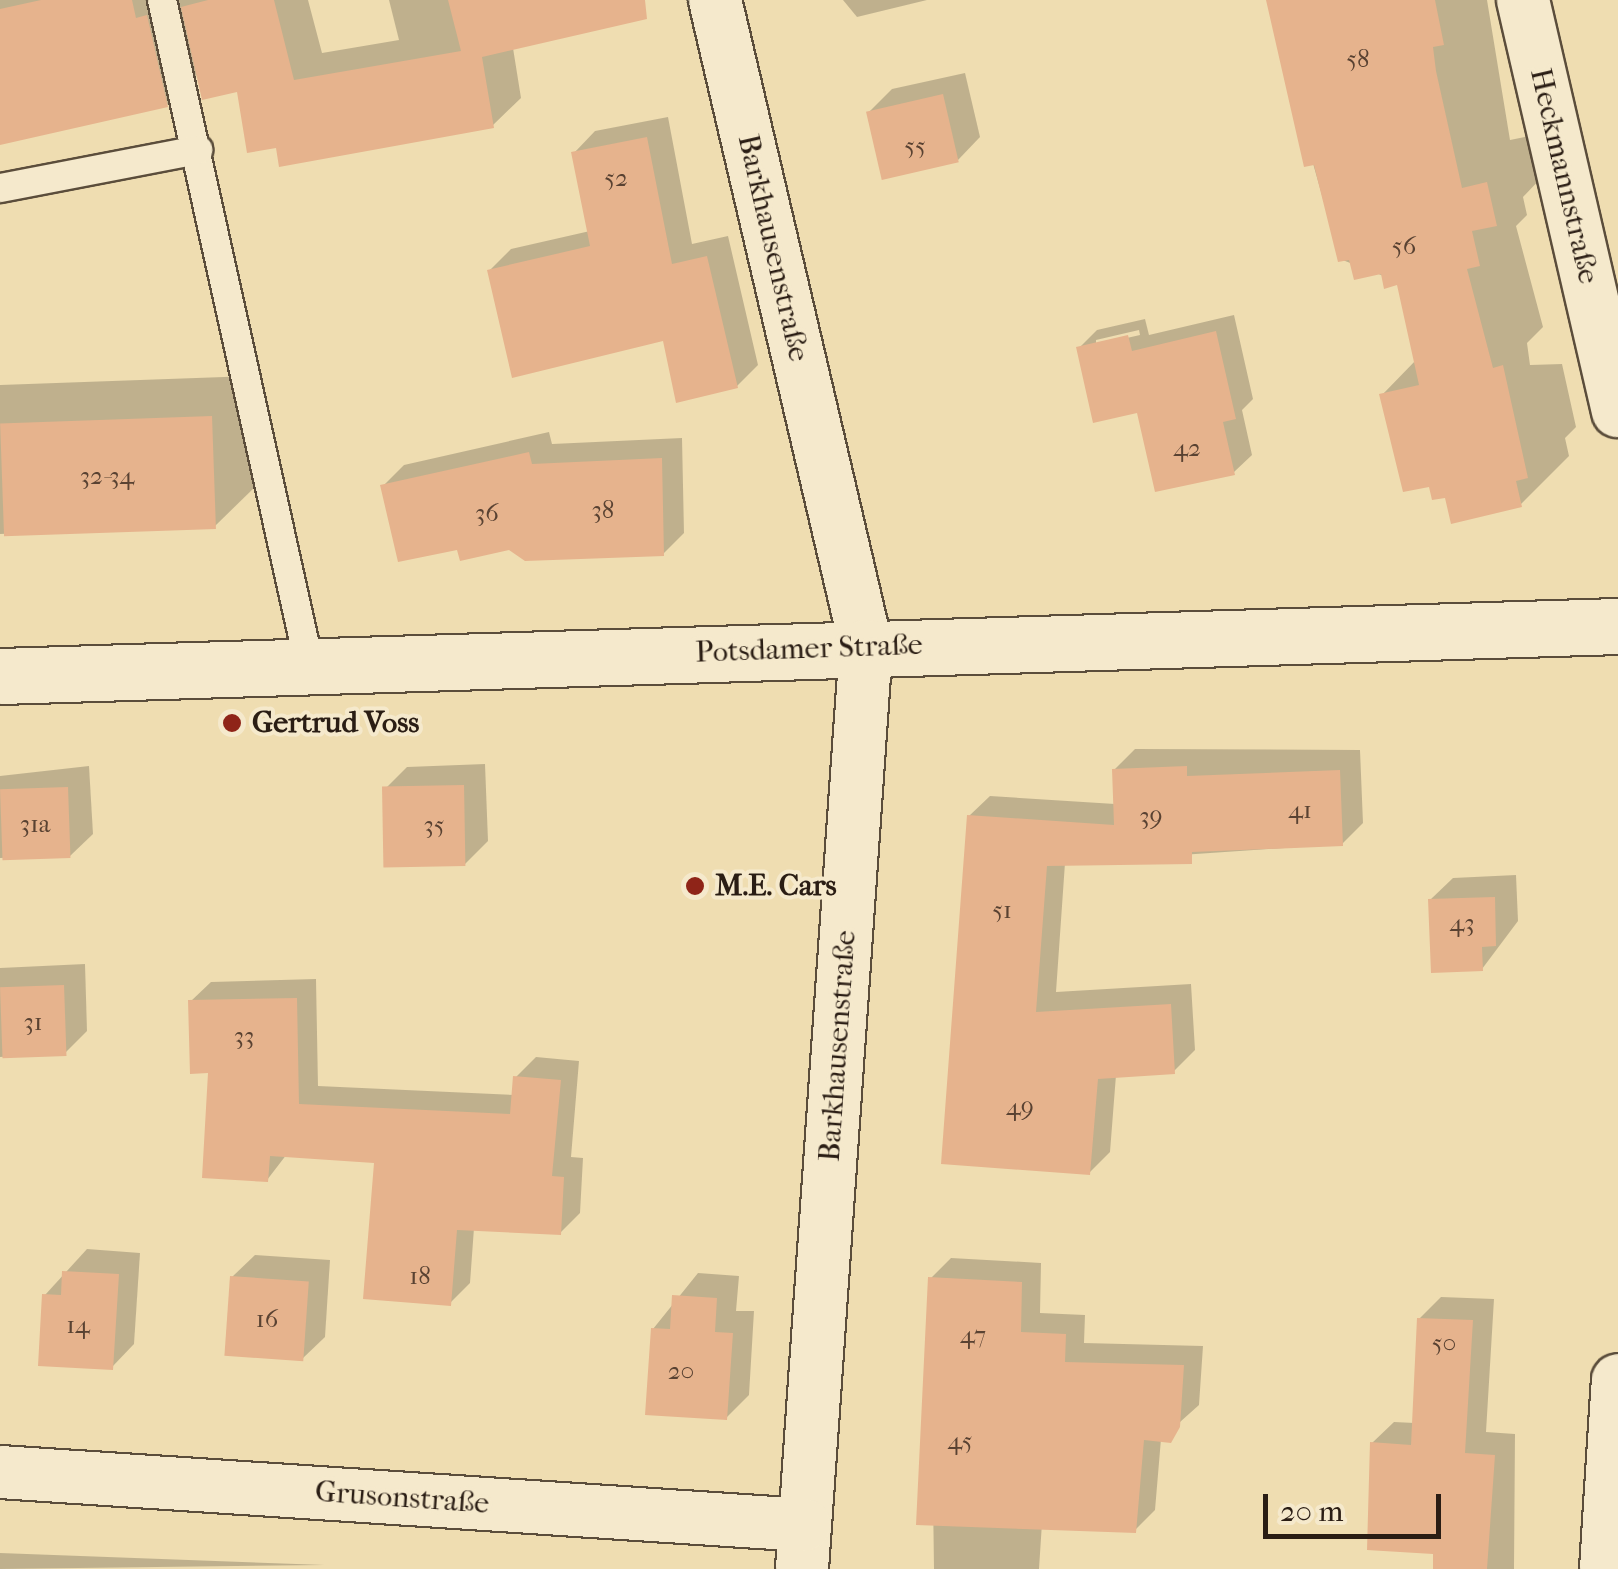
<!DOCTYPE html>
<html>
<head>
<meta charset="utf-8">
<style>
	body { margin:0 }
	#map { position:relative; width:1618px; height:1569px; overflow:hidden; background:#efddb1; font-family:"IM FELL French Canon",serif }
	div>[style] { position:absolute }
	.shadow>* { inset:0; background:#0003 }
	.building>* { inset:0; background:#e6b38d; transform-origin:0 0 }
	.roads { filter:drop-shadow(2px 0 #5b4d3b) drop-shadow(-2px 0 #5b4d3b) drop-shadow(0 2px #5b4d3b) drop-shadow(0 -2px #5b4d3b) }
	.lane>* { height:28px; margin:-14px; padding:0 14px; transform-origin:14px; border-radius:14px; background:#f5e9cc }
	.street>* { height:52px; margin:-26px; padding:0 26px; transform-origin:26px; border-radius:26px; background:#f5e9cc }
	.secondary>* { height:55px; margin:-27.5px; padding:0 27.5px; transform-origin:27.5px; border-radius:27.5px; background:#f5e9cc }
	.dots>* { width:28px; height:28px; translate:-50% -50%; box-sizing:border-box; border:5px solid #f5e9cc; border-radius:50% }
	span { translate:-50% -50%; white-space:nowrap; text-align:center; line-height:1.15; -webkit-text-stroke:8px #f5e9cc; paint-order:stroke }
	.number-label { font-size:25px; color:#594232 }
	.number-label span { -webkit-text-stroke-width:0 }
	.street-label { font-size:30px; color:#2a1d14 }
	.poi-label { font-size:30px; color:#2a1d14; font-weight:700 }
	.left { translate:0 -50%; text-align:left }
	.scale { position:absolute; left:1263px; top:1494px; width:178px; height:45px; box-sizing:border-box; border:5px solid #2a1d14; border-top:0; padding-left:12px; font-size:30px; line-height:35px; white-space:nowrap; color:#2a1d14; -webkit-text-stroke:8px #f5e9cc; paint-order:stroke }
</style>
</head>
<body>
<div id="map">
	<div class="shadow">
		<i style="clip-path:polygon(0 0,308px 0,322px 53px,399px 40px,389px 0,633px 0,513px 48px,521px 98px,492px 126px,279px 145px,239px 89px,199px 73px,167px 105px,0 142px)"></i>
		<i style="clip-path:polygon(843px 0,927px 0,857px 17px)"></i>
		<i style="clip-path:polygon(1280px 0,1487px 0,1510px 140px,1535px 135px,1544px 175px,1523px 197px,1527px 215px,1516px 226px,1543px 327px,1527px 343px,1530px 365px,1562px 364px,1576px 427px,1565px 438px,1569px 456px,1520px 505px,1431px 484px,1382px 395px,1416px 360px,1399px 282px,1340px 259px,1277px 36px)"></i>
		<i style="clip-path:polygon(965px 73px,980px 137px,958px 160px,869px 112px,892px 89px)"></i>
		<i style="clip-path:polygon(668px 117px,692px 244px,728px 236px,758px 365px,737px 386px,665px 338px,490px 270px,511px 249px,590px 231px,574px 153px,595px 131px)"></i>
		<i style="clip-path:polygon(evenodd,1234px 315px,1253px 399px,1242px 410px,1252px 455px,1234px 472px,1139px 410px,1079px 348px,1097px 330px,1145px 319px,1149px 335px,1234px 315px,1139px 330px,1140px 335px,1096px 345px,1096px 340px,1139px 330px)"></i>
		<i style="clip-path:polygon(252px 376px,257px 485px,215px 526px,0 534px,0 385px)"></i>
		<i style="clip-path:polygon(549px 432px,552px 444px,682px 438px,684px 533px,663px 554px,459px 547px,383px 486px,404px 465px)"></i>
		<i style="clip-path:polygon(1135px 749px,1360px 750px,1363px 823px,1342px 844px,1065px 863px,1056px 992px,1191px 984px,1195px 1050px,1174px 1071px,1116px 1075px,1110px 1152px,1090px 1172px,969px 816px,990px 796px,1115px 804px,1114px 770px)"></i>
		<i style="clip-path:polygon(485px 764px,488px 841px,465px 864px,385px 789px,407px 767px)"></i>
		<i style="clip-path:polygon(89px 766px,93px 834px,70px 856px,0 858px,0 776px)"></i>
		<i style="clip-path:polygon(1516px 875px,1518px 921px,1482px 969px,1430px 900px,1453px 878px)"></i>
		<i style="clip-path:polygon(85px 964px,87px 1031px,65px 1053px,0 1057px,0 968px)"></i>
		<i style="clip-path:polygon(316px 979px,318px 1086px,514px 1095px,516px 1077px,536px 1057px,579px 1061px,571px 1157px,583px 1158px,580px 1213px,560px 1233px,474px 1228px,470px 1283px,450px 1303px,377px 1160px,287px 1154px,267px 1180px,211px 1071px,191px 1001px,211px 982px)"></i>
		<i style="clip-path:polygon(87px 1249px,140px 1253px,134px 1344px,112px 1367px,45px 1295px)"></i>
		<i style="clip-path:polygon(255px 1255px,330px 1260px,325px 1337px,302px 1359px,232px 1277px)"></i>
		<i style="clip-path:polygon(951px 1258px,1041px 1263px,1040px 1313px,1085px 1315px,1084px 1343px,1203px 1346px,1199px 1405px,1161px 1439px,1155px 1510px,1135px 1530px,1042px 1523px,1039px 1569px,934px 1569px,930px 1279px)"></i>
		<i style="clip-path:polygon(698px 1273px,739px 1276px,736px 1311px,754px 1311px,749px 1395px,726px 1418px,653px 1329px)"></i>
		<i style="clip-path:polygon(1441px 1297px,1494px 1299px,1486px 1432px,1515px 1434px,1514px 1569px,1435px 1569px,1436px 1552px,1372px 1443px,1394px 1422px,1415px 1423px,1419px 1319px)"></i>
		<i style="clip-path:polygon(0 1553px,325px 1565px,0 1569px)"></i>
	</div>
	<div class="building">
		<i style="clip-path:polygon(41px 0,132px 0,136px 18px,147px 15px,168px 107px,0 145px,0 9px)"></i>
		<i style="clip-path:polygon(208px 0,274px 0,294px 80px,461px 51px,448px 0,645px 0,647px 19px,482px 57px,494px 128px,279px 167px,276px 148px,247px 153px,237px 92px,202px 100px,181px 7px)"></i>
		<i style="clip-path:polygon(1266px 0,1435px 0,1444px 45px,1433px 47px,1436px 71px,1462px 188px,1487px 182px,1497px 226px,1472px 231px,1480px 266px,1467px 269px,1493px 368px,1503px 365px,1528px 478px,1516px 481px,1522px 507px,1451px 524px,1445px 498px,1432px 500px,1429px 487px,1403px 492px,1379px 394px,1419px 385px,1397px 285px,1384px 289px,1381px 274px,1354px 280px,1349px 260px,1338px 262px,1314px 165px,1304px 167px)"></i>
		<i style="left:943px;top:94px;width:70px;height:79px;rotate:77deg"></i>
		<i style="clip-path:polygon(647px 137px,672px 264px,707px 256px,738px 388px,676px 403px,663px 341px,512px 378px,487px 270px,590px 246px,571px 152px)"></i>
		<i style="clip-path:polygon(1216px 331px,1236px 419px,1223px 422px,1235px 475px,1155px 492px,1137px 413px,1093px 423px,1076px 347px,1128px 335px,1132px 351px)"></i>
		<i style="left:212px;top:416px;width:113px;height:212px;rotate:88deg"></i>
		<i style="clip-path:polygon(529px 452px,532px 464px,662px 458px,664px 556px,525px 561px,509px 550px,460px 561px,457px 550px,398px 562px,380px 485px)"></i>
		<i style="clip-path:polygon(1187px 766px,1187px 776px,1340px 770px,1343px 846px,1192px 852px,1192px 864px,1047px 866px,1036px 1012px,1171px 1004px,1175px 1074px,1098px 1079px,1090px 1175px,941px 1164px,967px 815px,1114px 825px,1112px 769px)"></i>
		<i style="left:464px;top:785px;width:81px;height:82px;rotate:89deg"></i>
		<i style="left:68px;top:787px;width:71px;height:68px;rotate:88deg"></i>
		<i style="clip-path:polygon(1495px 897px,1496px 946px,1482px 947px,1483px 971px,1431px 973px,1428px 899px)"></i>
		<i style="left:64px;top:985px;width:71px;height:64px;rotate:88deg"></i>
		<i style="clip-path:polygon(297px 998px,299px 1104px,510px 1114px,513px 1076px,561px 1080px,552px 1176px,564px 1177px,561px 1235px,457px 1230px,451px 1306px,363px 1299px,374px 1163px,270px 1156px,268px 1182px,202px 1178px,208px 1073px,190px 1074px,188px 1000px)"></i>
		<i style="clip-path:polygon(62px 1271px,119px 1274px,113px 1370px,38px 1366px,42px 1294px,61px 1295px)"></i>
		<i style="left:230px;top:1276px;width:79px;height:80px;rotate:4deg"></i>
		<i style="clip-path:polygon(928px 1277px,1022px 1282px,1021px 1332px,1066px 1334px,1065px 1362px,1184px 1365px,1180px 1427px,1171px 1443px,1144px 1440px,1136px 1533px,916px 1525px)"></i>
		<i style="clip-path:polygon(672px 1295px,717px 1298px,715px 1332px,733px 1333px,727px 1420px,645px 1415px,651px 1328px,670px 1329px)"></i>
		<i style="clip-path:polygon(1417px 1318px,1473px 1320px,1465px 1453px,1495px 1455px,1487px 1569px,1433px 1569px,1433px 1554px,1367px 1550px,1370px 1442px,1411px 1445px)"></i>
	</div>
	<div class="roads">
		<div class="lane">
			<i style="left:162px;top:0;width:684px;rotate:77.51deg"></i>
			<i style="left:0;top:188px;width:202px;rotate:-10.9deg"></i>
		</div>
		<div class="street">
			<i style="left:715px;top:0;width:663px;rotate:76.84deg"></i>
			<i style="left:866px;top:646px;width:925px;rotate:93.97deg"></i>
			<i style="left:1523px;top:0;width:422px;rotate:77deg"></i>
			<i style="left:0;top:1472px;width:806px;rotate:3.77deg"></i>
			<i style="left:1606px;top:1569px;width:189px;rotate:-86.4deg"></i>
		</div>
		<div class="secondary">
			<i style="left:0;top:676px;width:1619px;rotate:-1.77deg"></i>
		</div>
	</div>
	<div class="dots">
		<i style="left:232px;top:723px;background:#8f2418"></i>
		<i style="left:695px;top:886px;background:#8f2418"></i>
	</div>
	<div class="number-label">
		<span style="left:1358px;top:59px">58</span>
		<span style="left:915px;top:146px">55</span>
		<span style="left:616px;top:178px">52</span>
		<span style="left:1404px;top:246px">56</span>
		<span style="left:1187px;top:448px">42</span>
		<span style="left:107px;top:476px">32-34</span>
		<span style="left:603px;top:510px">38</span>
		<span style="left:487px;top:513px">36</span>
		<span style="left:1300px;top:810px">41</span>
		<span style="left:1151px;top:816px">39</span>
		<span style="left:35px;top:824px">31a</span>
		<span style="left:434px;top:825px">35</span>
		<span style="left:1002px;top:910px">51</span>
		<span style="left:1462px;top:923px">43</span>
		<span style="left:33px;top:1022px">31</span>
		<span style="left:244px;top:1036px">33</span>
		<span style="left:1020px;top:1107px">49</span>
		<span style="left:420px;top:1276px">18</span>
		<span style="left:267px;top:1319px">16</span>
		<span style="left:78px;top:1325px">14</span>
		<span style="left:973px;top:1335px">47</span>
		<span style="left:1444px;top:1343px">50</span>
		<span style="left:681px;top:1371px">20</span>
		<span style="left:960px;top:1441px">45</span>
	</div>
	<div class="street-label">
		<span style="left:1564px;top:176px;rotate:77deg">Heckmannstraße</span>
		<span style="left:773px;top:248px;rotate:77deg">Barkhausenstraße</span>
		<span style="left:809px;top:649px;rotate:-2deg">Potsdamer Straße</span>
		<span style="left:838px;top:1046px;rotate:-86deg">Barkhausenstraße</span>
		<span style="left:402px;top:1498px;rotate:4deg">Grusonstraße</span>
	</div>
	<div class="poi-label">
		<span class="left" style="left:252px;top:723px">Gertrud Voss</span>
		<span class="left" style="left:715px;top:886px">M.E. Cars</span>
	</div>
	<div class="scale">20 m</div>
</div>
</body>
</html>
